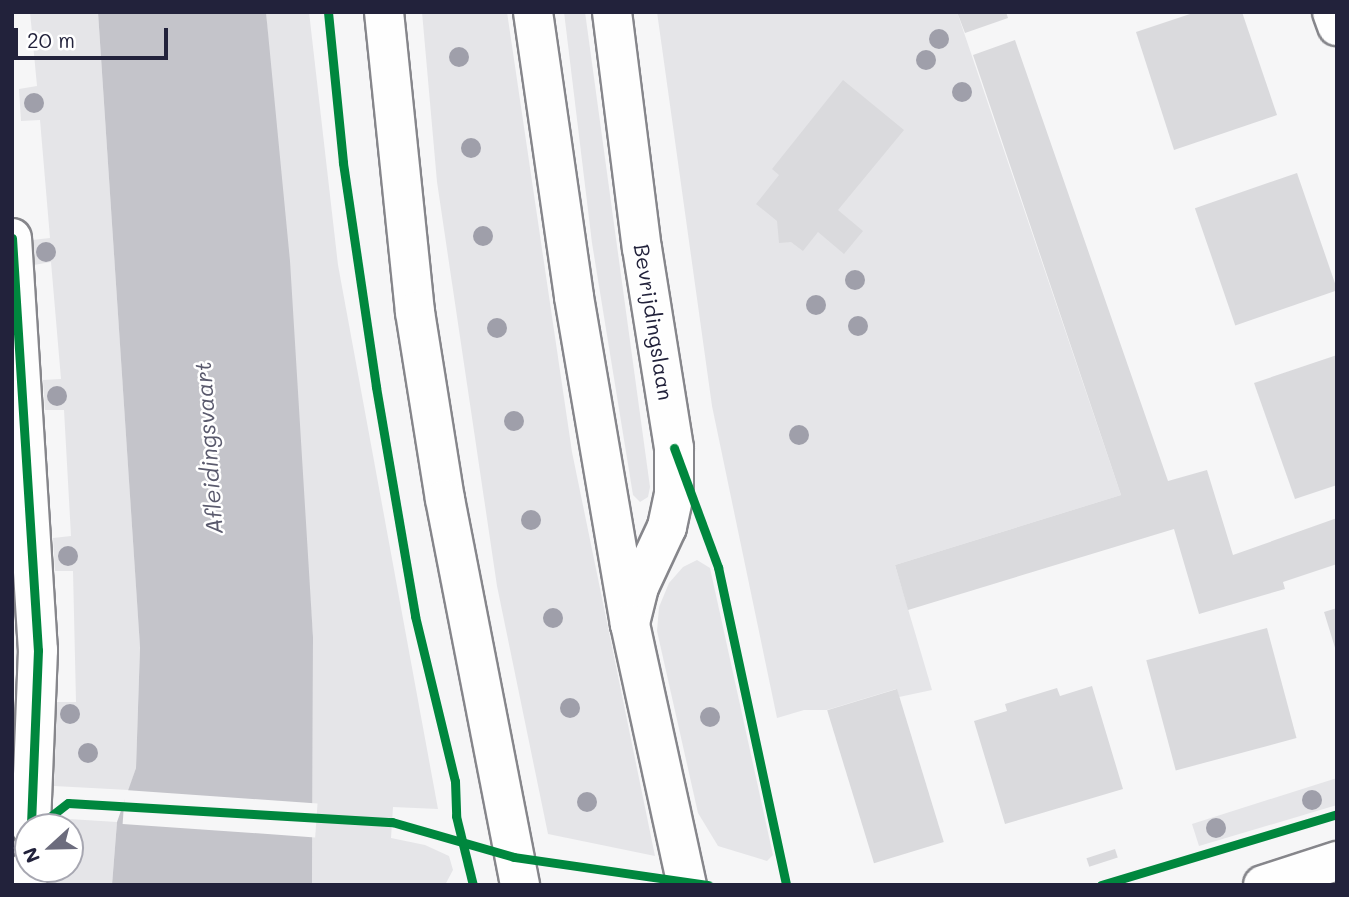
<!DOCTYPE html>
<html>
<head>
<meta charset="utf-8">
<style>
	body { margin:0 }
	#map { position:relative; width:1349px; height:897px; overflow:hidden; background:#f6f6f7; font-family:Mali,sans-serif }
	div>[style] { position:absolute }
	.built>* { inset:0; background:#e5e5e8 }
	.water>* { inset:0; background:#c4c4ca }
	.pier>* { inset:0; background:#f6f6f7; transform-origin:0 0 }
	.building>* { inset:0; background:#dadadd; transform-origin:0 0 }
	.roads { filter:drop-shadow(2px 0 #86868b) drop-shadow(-2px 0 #86868b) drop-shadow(0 2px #86868b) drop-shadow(0 -2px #86868b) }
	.minor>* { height:38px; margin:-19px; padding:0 19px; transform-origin:19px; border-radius:19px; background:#fefefe }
	.tertiary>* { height:38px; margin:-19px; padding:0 19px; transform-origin:19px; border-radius:19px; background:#fefefe }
	.primary>* { height:38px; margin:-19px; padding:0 19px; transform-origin:19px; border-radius:19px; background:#fefefe }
	.cycleway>* { height:9px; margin:-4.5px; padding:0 4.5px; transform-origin:4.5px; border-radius:4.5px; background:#00873e }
	.trees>* { width:20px; height:20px; margin:-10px; border-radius:50%; background:#9f9faa }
	span { translate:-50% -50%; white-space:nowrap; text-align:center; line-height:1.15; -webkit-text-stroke:5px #fff; paint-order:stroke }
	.street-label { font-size:21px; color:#22223b }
	.water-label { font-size:23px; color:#5a5a6d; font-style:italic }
	.frame { position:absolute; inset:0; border:14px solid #22223b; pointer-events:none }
	.north { position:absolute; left:14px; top:813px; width:70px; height:70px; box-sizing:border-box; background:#fff; border:2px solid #a7a7b1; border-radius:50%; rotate:248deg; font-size:19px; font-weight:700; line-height:28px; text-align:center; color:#22223b }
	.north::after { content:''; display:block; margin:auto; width:24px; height:32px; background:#6c6c7d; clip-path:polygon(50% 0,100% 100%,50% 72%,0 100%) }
	.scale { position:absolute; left:14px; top:28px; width:154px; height:32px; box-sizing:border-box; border:4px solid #22223b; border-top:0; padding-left:9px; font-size:21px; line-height:24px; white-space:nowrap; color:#22223b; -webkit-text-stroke:5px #fff; paint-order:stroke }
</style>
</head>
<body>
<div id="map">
	<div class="built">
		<i style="clip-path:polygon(30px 12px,98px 12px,140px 646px,136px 768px,129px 790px,54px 786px,57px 702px,76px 702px,73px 571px,55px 571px,53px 538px,71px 536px,64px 410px,45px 410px,43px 380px,61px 379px,51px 262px,34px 265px,32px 240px,50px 238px,40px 120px,21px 121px,19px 89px,37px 86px)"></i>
		<i style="clip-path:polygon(266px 12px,309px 12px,338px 265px,438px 809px,393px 807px,391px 838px,425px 845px,449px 856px,453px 870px,445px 885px,312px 885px,313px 637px)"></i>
		<i style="clip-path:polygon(422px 12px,507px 12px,572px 452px,655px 856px,548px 834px,497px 586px,437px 182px)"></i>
		<i style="clip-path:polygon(564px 12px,585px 12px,650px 487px,648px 497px,640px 502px,633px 495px,592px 243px)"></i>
		<i style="clip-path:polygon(657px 12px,957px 12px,1121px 495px,895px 565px,932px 690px,899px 697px,896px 689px,827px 710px,804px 710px,777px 718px,712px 406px)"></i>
		<i style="clip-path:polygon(697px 560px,710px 568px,773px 855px,767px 861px,718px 846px,698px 813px,657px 631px,659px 607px,669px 583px,683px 567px)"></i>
		<i style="clip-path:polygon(1337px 778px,1337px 805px,1199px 846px,1192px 824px)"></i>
		<i style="clip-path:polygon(53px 818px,117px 822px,112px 885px,51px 885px,52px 869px,70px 869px,70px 827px,53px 827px)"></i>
	</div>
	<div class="water">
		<i style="clip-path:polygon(98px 12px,266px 12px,290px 261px,313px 637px,312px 885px,112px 885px,117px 822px,136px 768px,140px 647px)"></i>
	</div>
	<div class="pier">
		<i style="left:125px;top:790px;width:193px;height:34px;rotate:4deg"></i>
	</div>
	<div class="building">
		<i style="clip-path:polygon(957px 12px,1006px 12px,1008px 18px,965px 33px)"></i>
		<i style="clip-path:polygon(1196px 12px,1242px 12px,1277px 115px,1174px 150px,1136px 32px)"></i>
		<i style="clip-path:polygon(1015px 40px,1168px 481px,1207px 470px,1233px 555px,1337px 518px,1337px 564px,1283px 582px,1285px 589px,1199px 614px,1174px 529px,908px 610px,895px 565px,1121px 495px,973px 55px)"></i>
		<i style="clip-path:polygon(843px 80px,904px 130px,838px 210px,863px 231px,844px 254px,818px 232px,803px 251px,791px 242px,779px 243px,777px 221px,756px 204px,779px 175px,772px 169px)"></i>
		<i style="left:1297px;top:173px;width:124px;height:108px;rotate:71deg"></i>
		<i style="clip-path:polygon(1337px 355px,1337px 485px,1295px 499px,1254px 383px)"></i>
		<i style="clip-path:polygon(1337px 608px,1337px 651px,1336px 651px,1324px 612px)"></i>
		<i style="left:1267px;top:628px;width:114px;height:125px;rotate:75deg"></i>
		<i style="clip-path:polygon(1092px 686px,1123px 789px,1005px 824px,974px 721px,1007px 711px,1005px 704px,1057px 688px,1060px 696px)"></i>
		<i style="left:897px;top:689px;width:160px;height:73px;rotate:73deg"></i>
		<i style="left:1115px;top:849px;width:9px;height:30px;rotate:72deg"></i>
	</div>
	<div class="roads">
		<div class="minor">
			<i style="left:612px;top:12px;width:238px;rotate:82.8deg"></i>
			<i style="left:642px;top:248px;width:203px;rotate:80.9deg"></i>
			<i style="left:674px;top:448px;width:46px;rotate:90deg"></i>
			<i style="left:674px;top:494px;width:34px;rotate:102deg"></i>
			<i style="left:667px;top:527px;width:66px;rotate:115deg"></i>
			<i style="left:639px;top:587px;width:38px;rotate:104deg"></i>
			<i style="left:1332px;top:12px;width:15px;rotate:70deg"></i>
			<i style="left:12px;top:238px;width:413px;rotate:86.4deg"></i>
			<i style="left:38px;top:650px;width:177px;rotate:92.3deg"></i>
			<i style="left:27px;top:885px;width:16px;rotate:-83deg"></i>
		</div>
		<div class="tertiary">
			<i style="left:1263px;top:885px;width:78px;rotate:-18deg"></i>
		</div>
		<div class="primary">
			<i style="left:384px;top:12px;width:302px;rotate:84.1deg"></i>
			<i style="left:415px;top:312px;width:189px;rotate:80.9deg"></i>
			<i style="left:445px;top:499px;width:393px;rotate:79deg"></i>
			<i style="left:533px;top:12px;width:288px;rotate:81.8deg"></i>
			<i style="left:574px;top:297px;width:332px;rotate:80.3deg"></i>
			<i style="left:630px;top:624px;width:267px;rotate:77.7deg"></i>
		</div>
	</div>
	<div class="cycleway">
		<i style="left:328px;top:12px;width:152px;rotate:84.3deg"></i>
		<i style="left:343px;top:163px;width:226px;rotate:81.6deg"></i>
		<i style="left:376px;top:387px;width:232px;rotate:80.3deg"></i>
		<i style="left:415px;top:616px;width:170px;rotate:76.4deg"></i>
		<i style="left:455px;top:781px;width:35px;rotate:88deg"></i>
		<i style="left:456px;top:816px;width:71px;rotate:76.2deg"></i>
		<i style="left:12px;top:238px;width:413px;rotate:86.4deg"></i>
		<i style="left:38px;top:650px;width:177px;rotate:92.3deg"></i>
		<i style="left:674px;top:448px;width:127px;rotate:69.7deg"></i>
		<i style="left:718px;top:567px;width:325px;rotate:77.9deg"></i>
		<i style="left:37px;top:827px;width:39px;rotate:-38deg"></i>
		<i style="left:68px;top:803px;width:325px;rotate:3.4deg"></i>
		<i style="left:392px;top:822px;width:127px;rotate:16deg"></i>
		<i style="left:514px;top:857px;width:196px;rotate:8.2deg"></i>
		<i style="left:1101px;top:885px;width:246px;rotate:-16.7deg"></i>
	</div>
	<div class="trees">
		<i style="left:939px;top:39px"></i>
		<i style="left:459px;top:57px"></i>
		<i style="left:926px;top:60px"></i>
		<i style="left:962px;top:92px"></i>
		<i style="left:34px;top:103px"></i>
		<i style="left:471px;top:148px"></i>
		<i style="left:483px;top:236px"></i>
		<i style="left:46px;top:252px"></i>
		<i style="left:855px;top:280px"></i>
		<i style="left:816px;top:305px"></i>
		<i style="left:858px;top:326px"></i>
		<i style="left:497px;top:328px"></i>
		<i style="left:57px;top:396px"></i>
		<i style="left:514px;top:421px"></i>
		<i style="left:799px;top:435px"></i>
		<i style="left:531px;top:520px"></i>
		<i style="left:68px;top:556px"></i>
		<i style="left:553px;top:618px"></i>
		<i style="left:570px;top:708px"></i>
		<i style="left:70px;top:714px"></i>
		<i style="left:710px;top:717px"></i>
		<i style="left:88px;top:753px"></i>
		<i style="left:1312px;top:800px"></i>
		<i style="left:587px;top:802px"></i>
		<i style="left:1216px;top:828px"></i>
	</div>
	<div class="street-label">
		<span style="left:654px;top:322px;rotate:81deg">Bevrijdingslaan</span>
	</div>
	<div class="water-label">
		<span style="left:208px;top:448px;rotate:-94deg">Afleidingsvaart</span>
	</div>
	<div class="frame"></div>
	<div class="north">N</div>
	<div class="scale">20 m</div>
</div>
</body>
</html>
